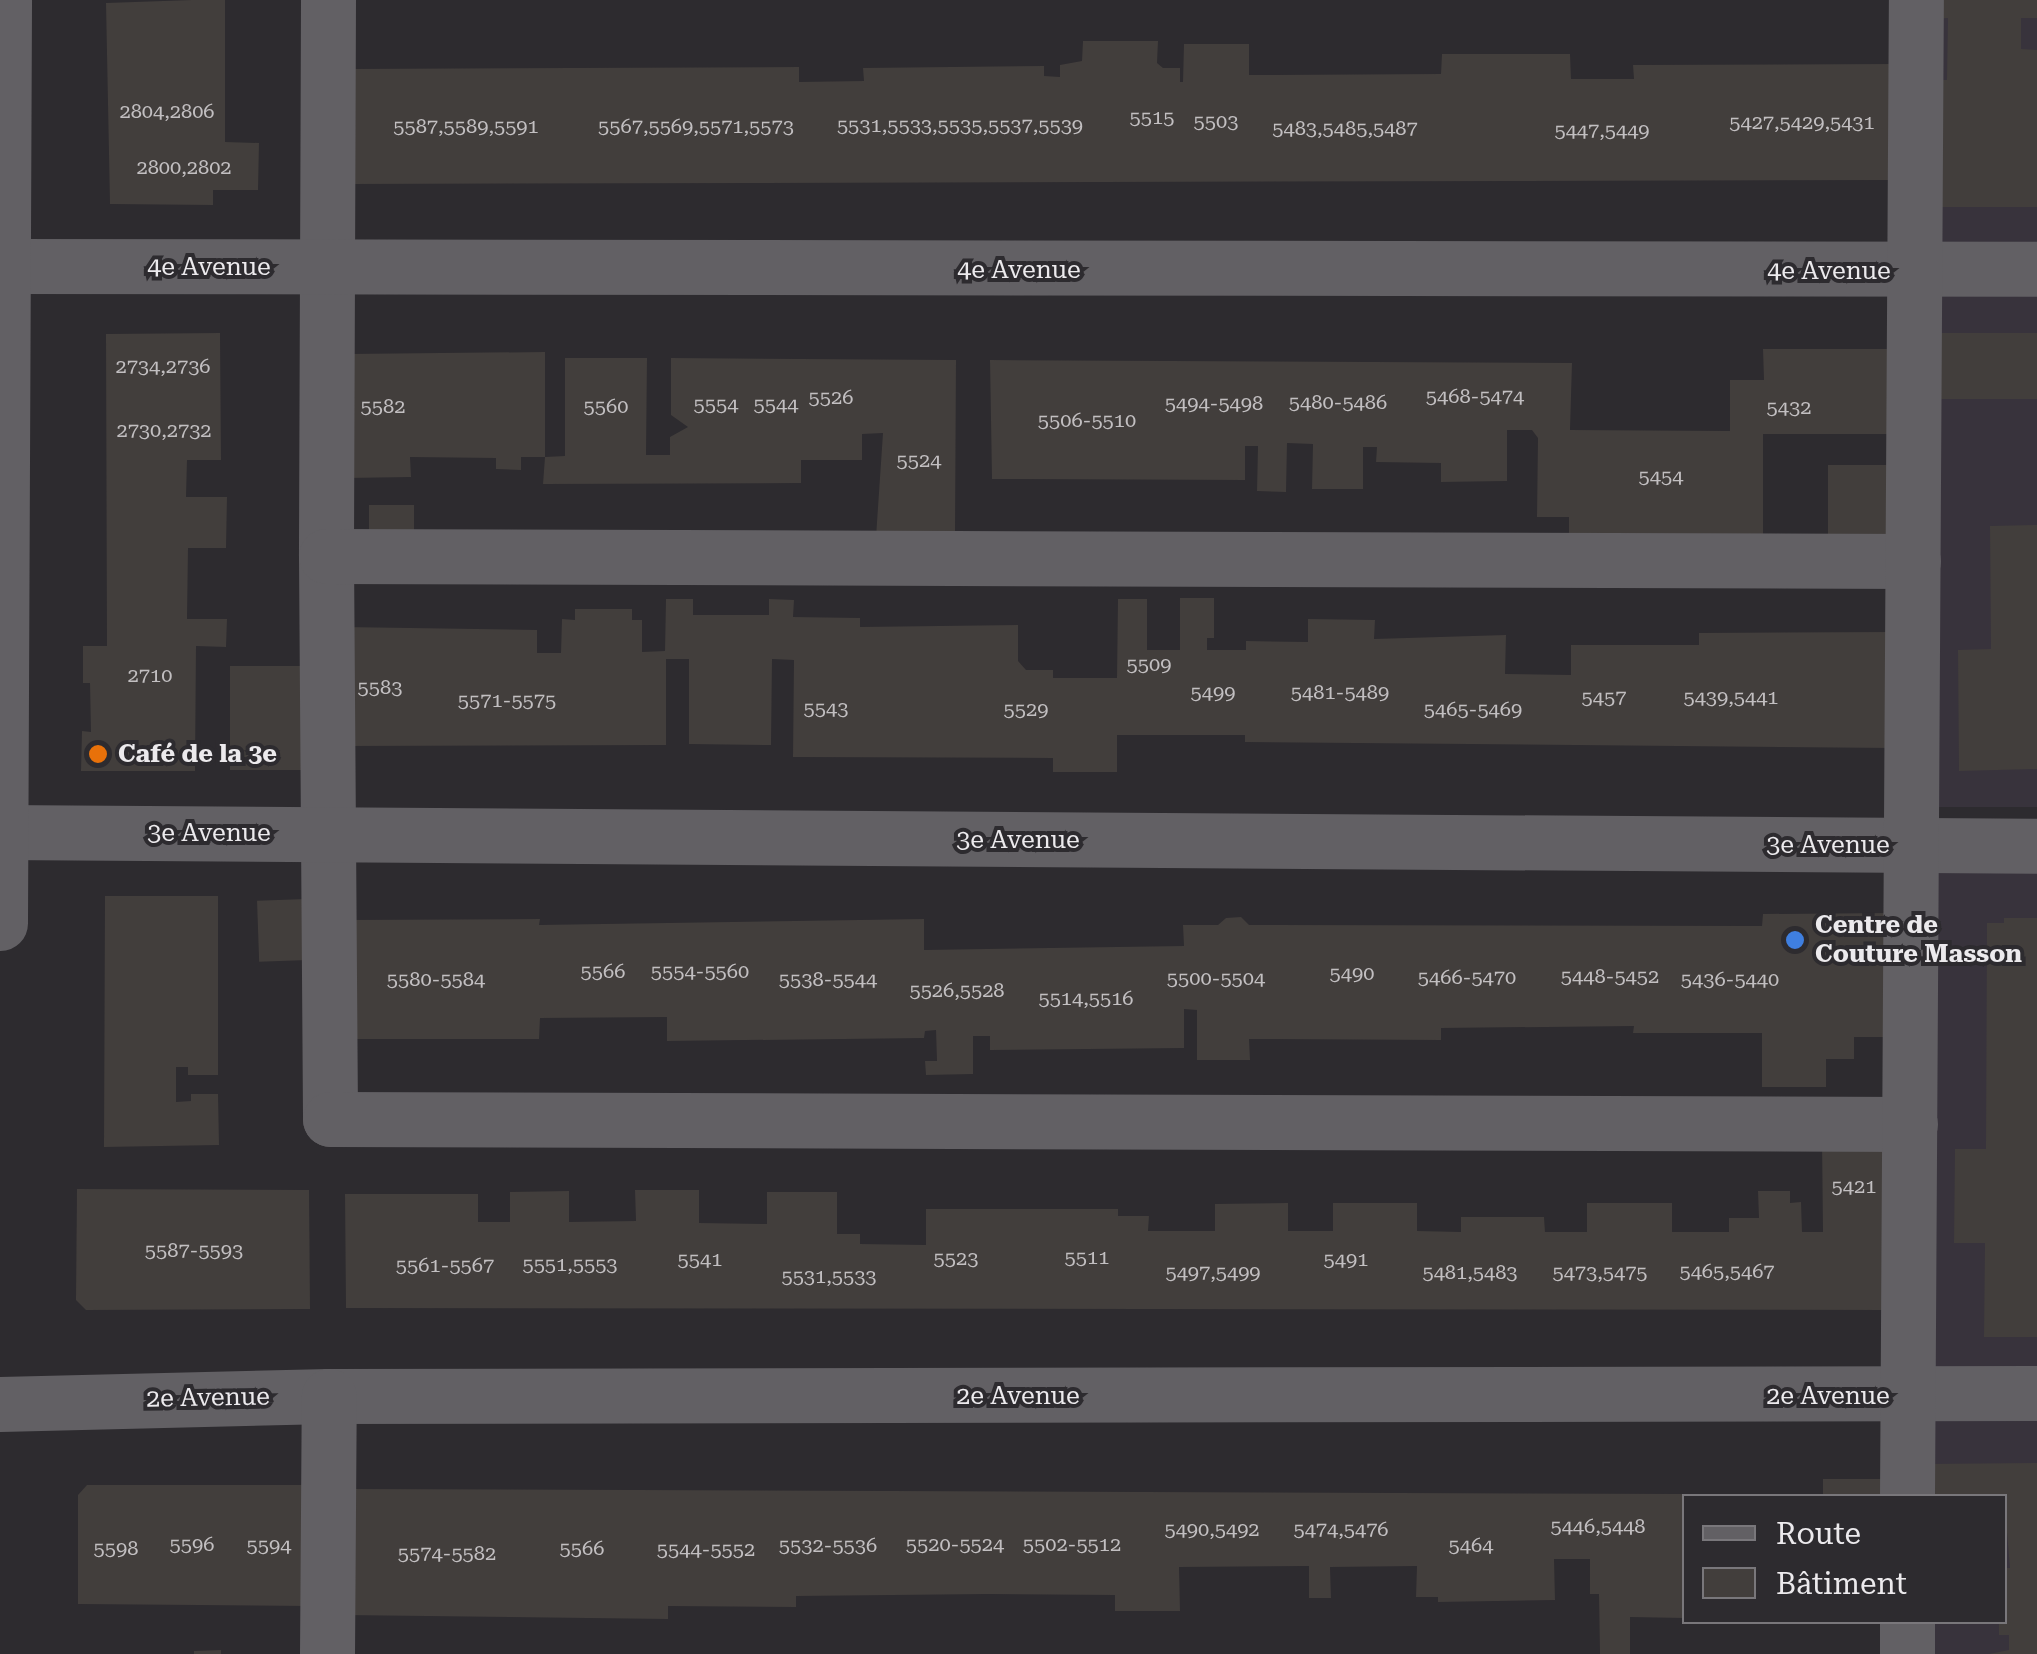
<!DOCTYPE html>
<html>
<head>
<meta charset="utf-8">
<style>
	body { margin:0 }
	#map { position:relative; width:2037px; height:1654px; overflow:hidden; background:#2d2b2f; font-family:"Roboto Serif",serif }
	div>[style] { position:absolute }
	.built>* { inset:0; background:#38333c; transform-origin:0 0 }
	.building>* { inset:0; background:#423e3c; transform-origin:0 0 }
	.minor>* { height:55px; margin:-27.5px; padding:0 27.5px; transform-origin:27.5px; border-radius:27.5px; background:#626064 }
	.dots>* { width:28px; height:28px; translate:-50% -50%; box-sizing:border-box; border:5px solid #2d2b2f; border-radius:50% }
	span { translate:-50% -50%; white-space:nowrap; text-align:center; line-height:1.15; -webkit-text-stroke:8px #2d2b2f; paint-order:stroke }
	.number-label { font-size:20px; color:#c2bfc1 }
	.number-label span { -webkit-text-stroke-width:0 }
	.street-label { font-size:25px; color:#eceaed }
	.poi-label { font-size:25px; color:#eceaed; font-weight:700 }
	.left { translate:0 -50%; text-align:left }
	.legend { position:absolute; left:1682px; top:1494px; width:325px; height:130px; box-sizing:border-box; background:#2d2b2f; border:2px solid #79777b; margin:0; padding:12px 18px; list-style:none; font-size:30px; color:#eceaed }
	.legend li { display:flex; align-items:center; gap:20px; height:50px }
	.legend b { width:50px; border:2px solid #79777b }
</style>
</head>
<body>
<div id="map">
	<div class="built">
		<i style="left:1917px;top:0;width:120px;height:807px"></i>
		<i style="clip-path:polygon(2037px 870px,2037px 1654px,1903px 1654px,1903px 1622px,2004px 1622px,2004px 1496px,1904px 1496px,1905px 871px)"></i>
	</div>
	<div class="building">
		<i style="clip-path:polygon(192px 0,225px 0,225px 142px,259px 143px,258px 190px,213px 190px,213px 205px,110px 204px,106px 3px)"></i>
		<i style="clip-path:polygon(1932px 0,2037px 0,2037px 18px,2021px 18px,2021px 49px,2037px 50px,2037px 207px,1930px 207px,1930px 80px,1947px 80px,1948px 18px,1932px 19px)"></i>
		<i style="clip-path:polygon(1083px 41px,1158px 41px,1157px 63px,1163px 68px,1180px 68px,1180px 82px,1183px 82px,1184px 44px,1249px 44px,1249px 75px,1441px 74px,1442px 54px,1570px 54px,1571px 79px,1634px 79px,1633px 65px,1895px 64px,1895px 180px,349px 184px,349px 69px,799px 67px,799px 82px,864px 81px,863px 68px,1044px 66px,1044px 76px,1060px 77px,1060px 65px,1082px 61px)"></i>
		<i style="clip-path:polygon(220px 333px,221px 460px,187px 460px,186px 497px,227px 497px,226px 548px,188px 548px,187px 619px,227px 619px,226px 647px,196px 646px,195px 771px,81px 771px,82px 731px,91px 732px,90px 683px,83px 683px,83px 646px,107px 646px,106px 334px)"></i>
		<i style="left:1929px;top:333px;width:108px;height:66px"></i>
		<i style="clip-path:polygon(1763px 349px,1895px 349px,1895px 434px,1763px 434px,1763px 535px,1569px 534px,1569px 517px,1537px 517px,1538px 438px,1532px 430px,1507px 430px,1507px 481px,1441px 482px,1441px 463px,1376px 462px,1377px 447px,1363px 447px,1363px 489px,1312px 489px,1313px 444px,1287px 443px,1286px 492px,1257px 491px,1258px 446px,1245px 446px,1245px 480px,992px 479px,990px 360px,1572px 363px,1570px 430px,1730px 431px,1730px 380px,1764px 380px)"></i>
		<i style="clip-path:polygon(545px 352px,545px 457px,565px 456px,565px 358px,647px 358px,646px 455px,670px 455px,670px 437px,688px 427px,671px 415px,671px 358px,956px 360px,955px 537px,876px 537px,883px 433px,862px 434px,862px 460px,801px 460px,801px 483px,543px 484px,545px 457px,521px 457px,521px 470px,496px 469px,496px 458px,410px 457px,411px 477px,347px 478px,348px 354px)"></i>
		<i style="left:1828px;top:465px;width:64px;height:72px"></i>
		<i style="left:369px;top:505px;width:45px;height:30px"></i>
		<i style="clip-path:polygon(2037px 525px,2037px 769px,1959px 771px,1958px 650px,1991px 649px,1990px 526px)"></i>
		<i style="clip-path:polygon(1180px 598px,1214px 598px,1214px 638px,1207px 638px,1207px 650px,1246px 650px,1246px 641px,1308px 642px,1308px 619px,1375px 620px,1374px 639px,1506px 635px,1505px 674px,1571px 675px,1571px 645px,1699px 645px,1699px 633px,1892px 632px,1892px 748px,1245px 742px,1245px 735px,1117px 735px,1117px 772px,1053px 772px,1053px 758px,793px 757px,794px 660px,772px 659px,771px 745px,689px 744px,689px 659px,666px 659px,666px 745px,344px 746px,344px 627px,537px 630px,537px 653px,561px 653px,562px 619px,575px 620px,575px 609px,632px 609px,632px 620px,642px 620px,642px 652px,665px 651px,666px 599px,693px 599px,693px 615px,769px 615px,769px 599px,794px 600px,793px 617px,860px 618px,860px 627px,1018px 625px,1018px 661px,1026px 670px,1053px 670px,1053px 678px,1117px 678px,1118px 599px,1147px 599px,1147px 650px,1180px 650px)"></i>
		<i style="left:230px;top:666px;width:80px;height:104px"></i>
		<i style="clip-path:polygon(105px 896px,218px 896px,218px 1075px,188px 1075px,188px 1067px,176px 1067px,176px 1102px,191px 1101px,191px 1094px,218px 1094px,219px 1145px,104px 1147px)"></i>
		<i style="left:306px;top:899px;width:61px;height:49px;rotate:88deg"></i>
		<i style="clip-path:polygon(1891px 913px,1891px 1037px,1854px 1037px,1854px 1059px,1826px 1059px,1826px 1087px,1762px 1087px,1762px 1033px,1633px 1033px,1634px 1026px,1441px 1028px,1441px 1040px,1249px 1039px,1250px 1060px,1197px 1060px,1197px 1010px,1184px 1009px,1184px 1048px,990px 1050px,990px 1036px,973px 1036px,973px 1074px,926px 1075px,925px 1061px,937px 1061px,936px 1030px,925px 1031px,924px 1038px,667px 1041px,667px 1017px,540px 1018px,539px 1039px,344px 1039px,344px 920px,540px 919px,539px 925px,924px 919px,924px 950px,1184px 946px,1183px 925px,1218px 925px,1226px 918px,1241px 917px,1249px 925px,1762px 926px,1763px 914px)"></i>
		<i style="clip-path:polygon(2004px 918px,2037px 918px,2037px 1337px,1984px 1337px,1985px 1243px,1954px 1243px,1955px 1149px,1986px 1149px,1987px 923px,2004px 923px)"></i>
		<i style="clip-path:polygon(1884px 1139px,1887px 1310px,346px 1308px,345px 1194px,478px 1194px,478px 1222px,510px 1222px,510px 1192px,569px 1191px,569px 1222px,636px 1221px,635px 1190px,699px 1190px,699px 1223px,767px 1224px,767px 1192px,837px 1192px,837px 1234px,860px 1234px,860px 1244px,926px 1245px,926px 1209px,1118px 1209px,1118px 1216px,1149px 1216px,1148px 1231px,1215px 1231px,1215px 1204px,1288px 1203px,1288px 1231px,1333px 1231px,1333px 1203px,1417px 1203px,1417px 1231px,1461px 1232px,1461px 1217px,1544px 1217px,1545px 1232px,1587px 1232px,1587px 1203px,1672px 1203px,1672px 1232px,1729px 1232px,1729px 1218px,1759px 1218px,1758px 1191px,1790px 1191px,1790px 1203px,1801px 1202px,1802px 1232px,1823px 1232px,1822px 1141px)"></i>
		<i style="clip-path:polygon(77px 1189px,309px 1190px,310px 1309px,86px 1310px,76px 1300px)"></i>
		<i style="clip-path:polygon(2037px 1463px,2037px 1654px,1989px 1654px,2009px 1650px,2009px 1635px,1999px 1635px,1999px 1622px,2004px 1622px,2004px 1568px,2010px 1568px,2004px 1496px,1926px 1496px,1926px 1464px)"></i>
		<i style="left:1823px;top:1479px;width:66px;height:17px"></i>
		<i style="clip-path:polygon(87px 1485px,309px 1485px,307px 1606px,78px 1604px,78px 1495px)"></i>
		<i style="clip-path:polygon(345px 1489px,1685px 1494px,1684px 1618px,1630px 1617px,1630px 1654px,1600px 1654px,1599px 1594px,1590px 1594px,1590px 1559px,1554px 1559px,1555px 1600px,1438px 1602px,1438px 1597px,1416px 1597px,1417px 1566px,1330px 1567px,1331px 1598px,1309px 1598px,1309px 1566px,1179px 1567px,1180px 1611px,1115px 1611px,1115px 1595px,988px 1594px,796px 1596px,796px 1607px,668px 1606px,668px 1619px,343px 1615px)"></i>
		<i style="clip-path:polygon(221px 1650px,221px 1654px,194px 1654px,194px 1651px)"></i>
	</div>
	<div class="minor">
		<i style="left:328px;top:0;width:556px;rotate:90.21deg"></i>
		<i style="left:326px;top:556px;width:563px;rotate:89.59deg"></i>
		<i style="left:330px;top:1119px;width:1580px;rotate:0.18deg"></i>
		<i style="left:0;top:266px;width:2037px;rotate:0.08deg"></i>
		<i style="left:326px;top:556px;width:1587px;rotate:0.18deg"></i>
		<i style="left:0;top:832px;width:2037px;rotate:0.39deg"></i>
		<i style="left:0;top:923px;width:923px;rotate:-89.75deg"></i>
		<i style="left:0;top:1404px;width:329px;rotate:-1.4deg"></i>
		<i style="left:329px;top:1396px;width:1708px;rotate:-0.1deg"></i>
		<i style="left:1907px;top:1496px;width:1496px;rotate:-89.66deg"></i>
		<i style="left:327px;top:1654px;width:258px;rotate:-89.6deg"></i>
		<i style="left:1907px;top:1654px;width:32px;rotate:-90deg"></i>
	</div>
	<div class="dots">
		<i style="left:98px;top:754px;background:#e8710a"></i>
		<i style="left:1795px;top:940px;background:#3f7fe0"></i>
	</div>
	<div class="number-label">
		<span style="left:167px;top:111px">2804,2806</span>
		<span style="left:1152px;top:117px">5515</span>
		<span style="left:1216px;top:121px">5503</span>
		<span style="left:1802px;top:122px">5427,5429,5431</span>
		<span style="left:960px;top:125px">5531,5533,5535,5537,5539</span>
		<span style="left:466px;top:126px">5587,5589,5591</span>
		<span style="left:696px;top:126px">5567,5569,5571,5573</span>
		<span style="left:1345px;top:128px">5483,5485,5487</span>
		<span style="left:1602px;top:130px">5447,5449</span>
		<span style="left:184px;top:167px">2800,2802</span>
		<span style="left:163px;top:366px">2734,2736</span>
		<span style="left:1475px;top:396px">5468-5474</span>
		<span style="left:831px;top:397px">5526</span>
		<span style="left:1338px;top:402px">5480-5486</span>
		<span style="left:1214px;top:403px">5494-5498</span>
		<span style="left:716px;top:404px">5554</span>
		<span style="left:776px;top:404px">5544</span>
		<span style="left:383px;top:406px">5582</span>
		<span style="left:606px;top:406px">5560</span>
		<span style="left:1789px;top:407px">5432</span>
		<span style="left:1087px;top:420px">5506-5510</span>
		<span style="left:164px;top:430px">2730,2732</span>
		<span style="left:919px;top:460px">5524</span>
		<span style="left:1661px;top:476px">5454</span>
		<span style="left:1149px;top:664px">5509</span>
		<span style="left:150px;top:675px">2710</span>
		<span style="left:380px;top:687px">5583</span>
		<span style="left:1213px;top:692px">5499</span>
		<span style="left:1340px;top:692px">5481-5489</span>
		<span style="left:1604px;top:697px">5457</span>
		<span style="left:1731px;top:697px">5439,5441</span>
		<span style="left:507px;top:700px">5571-5575</span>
		<span style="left:826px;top:708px">5543</span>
		<span style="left:1026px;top:709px">5529</span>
		<span style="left:1473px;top:709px">5465-5469</span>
		<span style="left:603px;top:971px">5566</span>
		<span style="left:700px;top:971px">5554-5560</span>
		<span style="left:1352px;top:973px">5490</span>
		<span style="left:1610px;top:976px">5448-5452</span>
		<span style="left:1467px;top:977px">5466-5470</span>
		<span style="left:1216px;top:978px">5500-5504</span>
		<span style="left:436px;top:979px">5580-5584</span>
		<span style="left:828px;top:979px">5538-5544</span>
		<span style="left:1730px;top:979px">5436-5440</span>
		<span style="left:957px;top:990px">5526,5528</span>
		<span style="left:1086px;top:998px">5514,5516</span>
		<span style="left:1854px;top:1186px">5421</span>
		<span style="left:194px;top:1250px">5587-5593</span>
		<span style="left:1087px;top:1257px">5511</span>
		<span style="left:956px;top:1258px">5523</span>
		<span style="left:700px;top:1259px">5541</span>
		<span style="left:1346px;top:1259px">5491</span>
		<span style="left:570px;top:1264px">5551,5553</span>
		<span style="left:445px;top:1265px">5561-5567</span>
		<span style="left:1727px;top:1271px">5465,5467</span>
		<span style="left:1213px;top:1272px">5497,5499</span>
		<span style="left:1470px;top:1272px">5481,5483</span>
		<span style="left:1600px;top:1272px">5473,5475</span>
		<span style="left:829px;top:1276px">5531,5533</span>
		<span style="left:1598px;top:1526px">5446,5448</span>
		<span style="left:1212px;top:1529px">5490,5492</span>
		<span style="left:1341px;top:1529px">5474,5476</span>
		<span style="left:192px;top:1544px">5596</span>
		<span style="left:955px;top:1544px">5520-5524</span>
		<span style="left:1072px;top:1544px">5502-5512</span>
		<span style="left:269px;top:1545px">5594</span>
		<span style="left:828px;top:1545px">5532-5536</span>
		<span style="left:1471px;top:1545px">5464</span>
		<span style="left:116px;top:1548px">5598</span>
		<span style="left:582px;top:1548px">5566</span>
		<span style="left:706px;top:1549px">5544-5552</span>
		<span style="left:447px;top:1553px">5574-5582</span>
	</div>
	<div class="street-label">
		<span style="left:209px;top:267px">4e Avenue</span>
		<span style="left:1019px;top:270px">4e Avenue</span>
		<span style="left:1829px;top:271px">4e Avenue</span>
		<span style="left:209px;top:833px">3e Avenue</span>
		<span style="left:1018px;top:840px">3e Avenue</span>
		<span style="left:1828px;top:845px">3e Avenue</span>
		<span style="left:1018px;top:1396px">2e Avenue</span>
		<span style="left:1828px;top:1396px">2e Avenue</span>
		<span style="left:208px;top:1398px;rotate:-1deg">2e Avenue</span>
	</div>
	<div class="poi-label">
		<span class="left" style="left:118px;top:754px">Café de la 3e</span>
		<span class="left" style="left:1815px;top:940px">Centre de<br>Couture Masson</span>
	</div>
	<ul class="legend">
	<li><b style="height:12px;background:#626064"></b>Route</li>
	<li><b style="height:28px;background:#423e3c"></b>Bâtiment</li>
	</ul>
</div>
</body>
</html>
